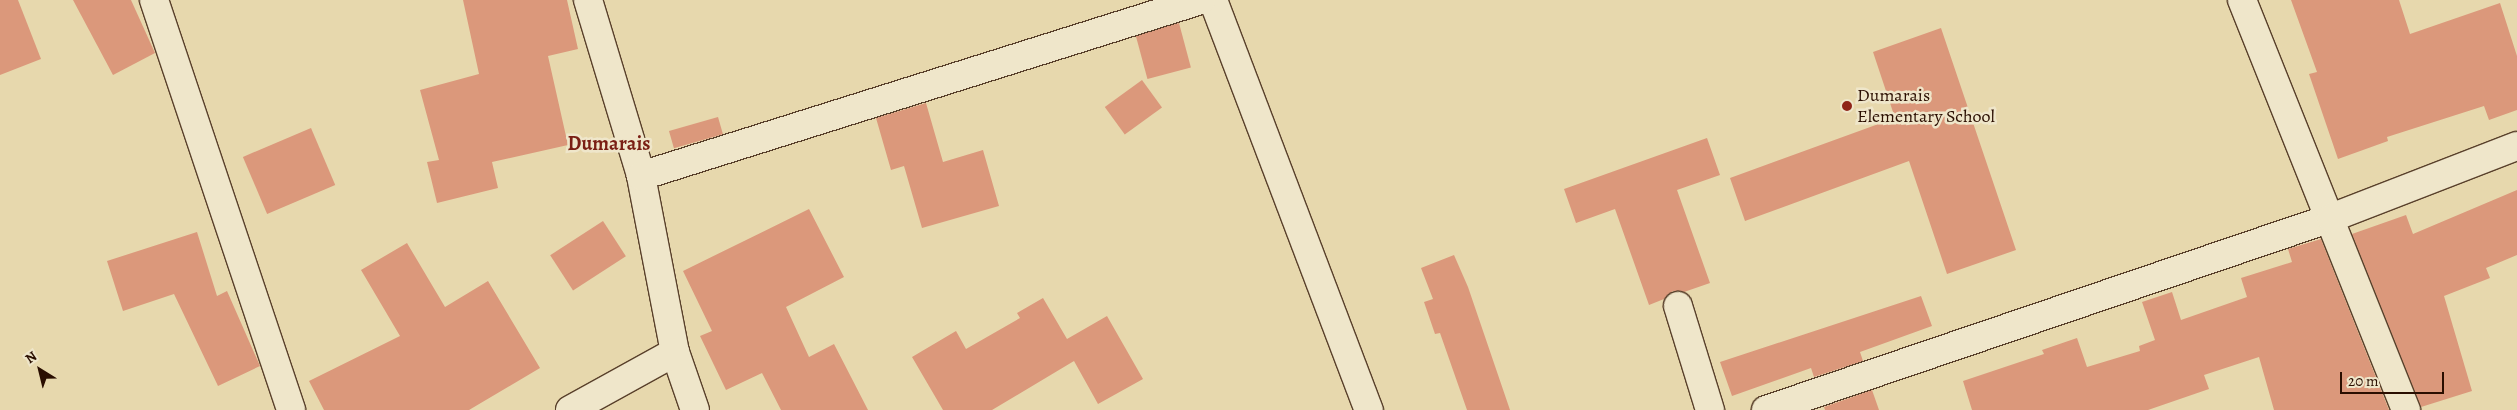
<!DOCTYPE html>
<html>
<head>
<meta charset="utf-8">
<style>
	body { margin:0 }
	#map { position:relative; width:2517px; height:410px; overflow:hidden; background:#e7d8ad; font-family:Alegreya,serif }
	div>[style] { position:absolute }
	.building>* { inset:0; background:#db987b; transform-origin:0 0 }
	.roads { filter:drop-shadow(1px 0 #59402b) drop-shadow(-1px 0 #59402b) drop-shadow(0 1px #59402b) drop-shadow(0 -1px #59402b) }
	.minor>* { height:28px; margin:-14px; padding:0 14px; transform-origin:14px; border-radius:14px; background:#efe6ca }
	.dots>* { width:14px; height:14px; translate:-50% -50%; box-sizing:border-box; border:2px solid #efe6ca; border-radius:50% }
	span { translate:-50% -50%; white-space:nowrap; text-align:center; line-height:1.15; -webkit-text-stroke:5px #efe6ca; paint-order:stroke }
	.poi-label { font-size:18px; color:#2a0e00 }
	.left { translate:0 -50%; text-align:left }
	.quarter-label { font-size:20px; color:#7a1f14; font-weight:700 }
	.north { position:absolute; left:15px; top:345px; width:50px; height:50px; -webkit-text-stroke:4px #efe6ca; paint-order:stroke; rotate:324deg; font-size:14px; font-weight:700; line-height:20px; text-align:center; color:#2a0e00 }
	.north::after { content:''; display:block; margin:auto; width:18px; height:22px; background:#2a0e00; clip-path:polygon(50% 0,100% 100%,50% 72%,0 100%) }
	.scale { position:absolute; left:2340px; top:372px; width:104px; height:22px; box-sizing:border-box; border:2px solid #2a0e00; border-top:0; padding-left:6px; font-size:15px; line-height:18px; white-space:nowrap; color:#2a0e00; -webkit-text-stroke:4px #efe6ca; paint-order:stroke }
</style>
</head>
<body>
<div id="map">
	<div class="building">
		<i style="clip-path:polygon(0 0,18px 0,41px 59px,0 75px)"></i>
		<i style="clip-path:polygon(73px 0,131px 0,155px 53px,113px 75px)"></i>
		<i style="clip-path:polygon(463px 0,567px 0,578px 49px,548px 56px,568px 145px,492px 162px,498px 188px,437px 203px,427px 162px,439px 160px,420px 90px,479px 74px)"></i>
		<i style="clip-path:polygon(2291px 0,2399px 0,2410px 34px,2500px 3px,2517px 56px,2517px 110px,2489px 120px,2484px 106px,2387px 137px,2388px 141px,2338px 159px,2309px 74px,2317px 72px)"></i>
		<i style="left:1179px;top:23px;width:46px;height:45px;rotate:75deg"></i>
		<i style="clip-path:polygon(1941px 28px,2016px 250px,1947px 274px,1909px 161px,1745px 221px,1730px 178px,1895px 118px,1873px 52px)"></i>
		<i style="left:1142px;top:80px;width:34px;height:46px;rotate:54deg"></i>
		<i style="clip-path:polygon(926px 103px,943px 162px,983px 150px,999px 206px,922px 228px,904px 166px,891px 170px,876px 118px)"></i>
		<i style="left:718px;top:117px;width:18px;height:51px;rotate:74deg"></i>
		<i style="left:311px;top:128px;width:62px;height:74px;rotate:67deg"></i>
		<i style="clip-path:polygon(1707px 138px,1720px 175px,1677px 190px,1710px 283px,1684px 292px,1673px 291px,1664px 299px,1649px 305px,1615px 209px,1576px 223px,1564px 189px)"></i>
		<i style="clip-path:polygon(2517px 190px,2517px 255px,2486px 268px,2490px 278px,2444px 296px,2472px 391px,2421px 407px,2352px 234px,2406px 215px,2413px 234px)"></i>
		<i style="clip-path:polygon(809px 209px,844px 277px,786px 307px,809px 357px,834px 344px,868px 410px,781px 410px,762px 373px,726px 390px,700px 336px,712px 331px,683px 271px)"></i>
		<i style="left:603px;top:221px;width:42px;height:63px;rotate:57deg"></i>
		<i style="clip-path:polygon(197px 232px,217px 296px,227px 291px,260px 366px,218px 386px,174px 294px,123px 311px,107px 261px)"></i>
		<i style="clip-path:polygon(2321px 239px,2389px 410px,2274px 410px,2259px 357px,2204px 375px,2209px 389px,2148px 410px,1972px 410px,1963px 381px,2044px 354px,2042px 350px,2077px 338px,2087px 367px,2140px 351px,2139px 346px,2155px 340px,2142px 302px,2172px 292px,2181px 320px,2247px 297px,2241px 278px,2292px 262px,2288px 249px)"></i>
		<i style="clip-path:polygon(407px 243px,445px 307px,488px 281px,540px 368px,469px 410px,324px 410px,309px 381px,400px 336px,361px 270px)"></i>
		<i style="clip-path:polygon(1454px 255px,1468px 287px,1510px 410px,1467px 410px,1440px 333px,1435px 334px,1424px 302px,1433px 299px,1421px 268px)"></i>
		<i style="clip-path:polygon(1921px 296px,1932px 326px,1860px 352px,1863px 361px,1814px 377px,1811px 368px,1732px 396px,1720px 362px)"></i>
		<i style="clip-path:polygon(1043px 298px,1067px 339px,1107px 316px,1143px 379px,1098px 404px,1074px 361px,992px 410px,943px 410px,912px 357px,956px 331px,966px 349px,1020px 318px,1017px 313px)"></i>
		<i style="clip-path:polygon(1872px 390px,1879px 410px,1825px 410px,1824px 407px)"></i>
	</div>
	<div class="roads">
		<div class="minor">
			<i style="left:154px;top:0;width:432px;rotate:71.5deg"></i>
			<i style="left:588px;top:0;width:184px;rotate:73.2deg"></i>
			<i style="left:641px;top:176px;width:179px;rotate:79.1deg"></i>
			<i style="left:675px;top:352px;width:61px;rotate:71deg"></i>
			<i style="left:1213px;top:0;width:439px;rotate:69.2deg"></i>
			<i style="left:2242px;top:0;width:442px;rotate:68.2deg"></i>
			<i style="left:641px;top:176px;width:587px;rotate:-17.45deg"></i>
			<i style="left:1678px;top:306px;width:109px;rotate:72.9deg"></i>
			<i style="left:570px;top:410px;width:120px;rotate:-28.9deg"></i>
			<i style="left:1766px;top:410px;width:597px;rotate:-18.77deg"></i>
			<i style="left:2331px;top:218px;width:199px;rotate:-21.2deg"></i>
		</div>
	</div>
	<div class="dots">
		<i style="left:1847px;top:106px;background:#8f2418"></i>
	</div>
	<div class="poi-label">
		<span class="left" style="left:1857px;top:106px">Dumarais<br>Elementary School</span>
	</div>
	<div class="quarter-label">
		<span style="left:609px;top:143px">Dumarais</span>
	</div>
	<div class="north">N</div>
	<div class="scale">20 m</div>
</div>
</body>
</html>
